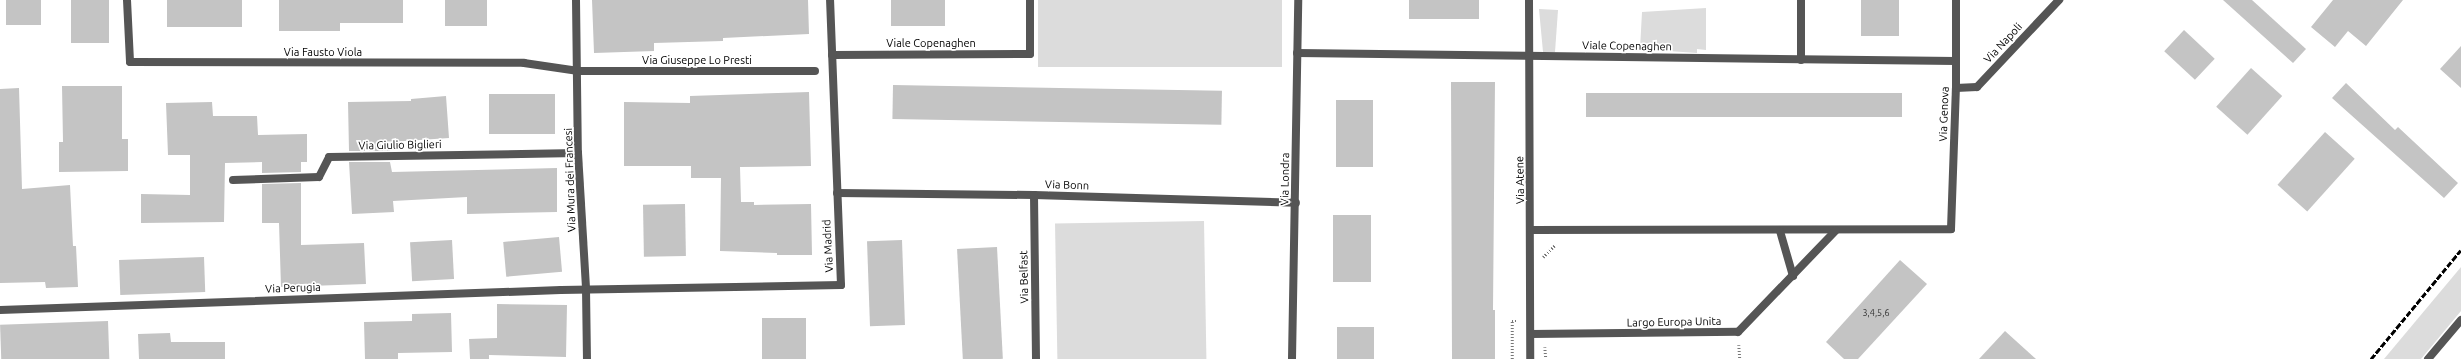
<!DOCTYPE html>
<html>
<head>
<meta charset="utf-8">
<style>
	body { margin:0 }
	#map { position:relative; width:2461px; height:359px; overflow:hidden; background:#fff; font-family:Ubuntu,sans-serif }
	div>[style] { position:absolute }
	.green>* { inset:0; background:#dcdcdc; transform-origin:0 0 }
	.building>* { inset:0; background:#c4c4c4; transform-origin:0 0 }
	.path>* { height:2.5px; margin-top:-1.25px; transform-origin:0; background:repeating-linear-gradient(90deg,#777 0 1px,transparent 0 3px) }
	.pedestrian>* { height:8px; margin:-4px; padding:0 4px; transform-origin:4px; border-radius:4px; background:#555 }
	.minor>* { height:8px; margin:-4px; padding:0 4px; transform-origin:4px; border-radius:4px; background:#555 }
	.tertiary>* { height:8px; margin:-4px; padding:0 4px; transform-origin:4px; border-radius:4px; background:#555 }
	.rail>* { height:3px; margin-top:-1.5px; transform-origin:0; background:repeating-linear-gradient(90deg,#000 0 6px,transparent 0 8px) }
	span { translate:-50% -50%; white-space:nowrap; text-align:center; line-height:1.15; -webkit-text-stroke:3.5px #fff; paint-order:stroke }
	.number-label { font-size:9px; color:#313131 }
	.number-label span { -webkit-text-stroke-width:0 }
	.street-label { font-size:11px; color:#000 }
</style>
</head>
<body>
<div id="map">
	<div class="green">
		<i style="left:1038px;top:0;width:244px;height:67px"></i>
		<i style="clip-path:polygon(1706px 8px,1706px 50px,1697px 49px,1697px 53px,1640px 49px,1642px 12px)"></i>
		<i style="clip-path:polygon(1539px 9px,1558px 10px,1555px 52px,1543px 52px)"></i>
		<i style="left:1204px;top:221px;width:138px;height:149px;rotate:89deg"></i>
		<i style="clip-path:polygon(2461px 267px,2461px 311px,2421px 359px,2384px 359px)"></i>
	</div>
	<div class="building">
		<i style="left:6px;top:0;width:35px;height:25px"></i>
		<i style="left:71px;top:0;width:38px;height:43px"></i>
		<i style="left:167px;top:0;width:75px;height:27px"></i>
		<i style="clip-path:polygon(279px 0,403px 0,403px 23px,340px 23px,340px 31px,279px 31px)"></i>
		<i style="left:445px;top:0;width:42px;height:26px"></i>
		<i style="clip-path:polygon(592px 0,808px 0,809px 34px,723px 38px,723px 41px,654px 43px,654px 51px,594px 53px)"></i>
		<i style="left:891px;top:0;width:54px;height:26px"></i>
		<i style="left:1409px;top:0;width:70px;height:19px"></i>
		<i style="left:1861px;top:0;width:38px;height:36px"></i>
		<i style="clip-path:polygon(2223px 0,2252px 0,2306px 49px,2293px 63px)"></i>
		<i style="clip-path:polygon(2333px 0,2403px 0,2366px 46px,2348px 31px,2335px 47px,2311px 27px)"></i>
		<i style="left:2184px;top:30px;width:42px;height:29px;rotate:43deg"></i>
		<i style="clip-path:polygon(2461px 46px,2461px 88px,2440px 69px)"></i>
		<i style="left:2251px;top:68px;width:42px;height:52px;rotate:42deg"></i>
		<i style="clip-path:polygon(1451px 82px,1495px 82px,1493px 310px,1495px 310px,1495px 359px,1452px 359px)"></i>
		<i style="clip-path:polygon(2346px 83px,2395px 130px,2398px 127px,2458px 183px,2444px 198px,2332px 98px)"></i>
		<i style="left:893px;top:85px;width:329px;height:34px;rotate:1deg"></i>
		<i style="clip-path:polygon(62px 86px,122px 86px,122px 139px,128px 139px,128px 171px,59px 172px,59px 142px,63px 142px)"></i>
		<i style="clip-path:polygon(19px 88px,22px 189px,70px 185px,73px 246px,76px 246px,78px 287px,46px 288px,45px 282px,0 283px,0 89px)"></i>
		<i style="clip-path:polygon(809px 92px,811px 166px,740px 167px,741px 202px,754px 202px,754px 205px,811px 204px,812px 255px,777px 255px,777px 253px,720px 251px,721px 178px,691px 178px,691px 166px,624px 166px,624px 102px,690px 103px,690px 96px)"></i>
		<i style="left:1586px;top:93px;width:316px;height:24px"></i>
		<i style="left:489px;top:94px;width:66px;height:40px"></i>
		<i style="clip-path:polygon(446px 96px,449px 138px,390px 142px,390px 151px,349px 151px,348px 102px,411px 101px,411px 99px)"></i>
		<i style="left:1336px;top:100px;width:37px;height:67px"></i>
		<i style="clip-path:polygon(212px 102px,213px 116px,257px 116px,258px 135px,307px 134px,307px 162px,301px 162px,301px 172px,262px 173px,262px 162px,225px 163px,224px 222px,141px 223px,141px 194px,190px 195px,190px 155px,168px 155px,166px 103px)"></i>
		<i style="left:2325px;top:132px;width:40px;height:71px;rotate:42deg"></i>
		<i style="clip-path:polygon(349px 162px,390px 162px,392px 172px,557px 168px,557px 212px,467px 214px,467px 197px,393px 201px,394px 212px,352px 214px)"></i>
		<i style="clip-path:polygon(301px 183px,301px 245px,364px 243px,366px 284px,281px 287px,279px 223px,262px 223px,262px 184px)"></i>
		<i style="left:685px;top:204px;width:52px;height:42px;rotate:89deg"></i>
		<i style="left:1333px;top:215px;width:38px;height:67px"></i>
		<i style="left:559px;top:237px;width:35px;height:56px;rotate:85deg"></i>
		<i style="left:452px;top:240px;width:39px;height:42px;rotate:87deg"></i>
		<i style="left:902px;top:240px;width:85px;height:35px;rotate:88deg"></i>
		<i style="left:997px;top:247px;width:112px;height:40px;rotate:87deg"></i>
		<i style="left:204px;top:257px;width:35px;height:85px;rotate:88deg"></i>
		<i style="clip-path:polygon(1900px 260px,1927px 284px,1858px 359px,1844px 359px,1826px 342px)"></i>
		<i style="clip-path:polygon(497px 304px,567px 305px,566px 357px,489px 355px,489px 359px,470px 359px,469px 339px,497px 338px)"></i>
		<i style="clip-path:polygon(451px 313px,452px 352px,398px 353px,398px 359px,365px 359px,364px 322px,412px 321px,412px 314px)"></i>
		<i style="left:762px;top:318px;width:44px;height:41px"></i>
		<i style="left:108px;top:321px;width:38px;height:108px;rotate:88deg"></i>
		<i style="left:1337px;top:327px;width:37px;height:32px"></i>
		<i style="clip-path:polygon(2005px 331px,2036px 359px,1979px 359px)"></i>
		<i style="clip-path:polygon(170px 333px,171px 342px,225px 342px,225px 359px,139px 359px,138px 334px)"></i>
	</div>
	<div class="path">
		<i style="left:1543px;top:257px;width:18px;rotate:-45deg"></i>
		<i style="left:1739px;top:345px;width:14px;rotate:86deg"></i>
		<i style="left:1545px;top:347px;width:12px;rotate:85deg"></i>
		<i style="left:1512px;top:359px;width:38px;rotate:-90deg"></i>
		<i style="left:1512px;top:321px;width:5px"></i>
	</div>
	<div class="pedestrian">
		<i style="left:1297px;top:53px;width:659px;rotate:0.7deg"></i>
		<i style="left:832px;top:55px;width:198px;rotate:-0.3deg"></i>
		<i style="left:1030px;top:54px;width:54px;rotate:-90deg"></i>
		<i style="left:1801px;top:60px;width:60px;rotate:-90deg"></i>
	</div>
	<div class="minor">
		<i style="left:127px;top:0;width:62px;rotate:87.2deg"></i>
		<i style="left:130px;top:62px;width:394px;rotate:0.1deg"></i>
		<i style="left:524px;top:63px;width:55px;rotate:8.4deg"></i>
		<i style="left:578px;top:71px;width:237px"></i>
		<i style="left:1529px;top:0;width:359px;rotate:89.8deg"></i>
		<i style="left:1956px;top:88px;width:21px;rotate:-3deg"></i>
		<i style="left:1977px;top:87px;width:120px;rotate:-46.7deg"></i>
		<i style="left:233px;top:180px;width:86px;rotate:-2deg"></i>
		<i style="left:319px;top:177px;width:22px;rotate:-63deg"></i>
		<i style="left:329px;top:157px;width:249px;rotate:-0.9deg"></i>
		<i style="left:837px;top:193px;width:197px;rotate:0.6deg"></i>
		<i style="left:1034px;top:195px;width:262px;rotate:1.7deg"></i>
		<i style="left:1034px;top:195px;width:164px;rotate:89.3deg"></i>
		<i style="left:1531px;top:230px;width:420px;rotate:-0.1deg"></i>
		<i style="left:1951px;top:229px;width:141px;rotate:-88deg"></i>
		<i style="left:1956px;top:88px;width:88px;rotate:-90deg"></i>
		<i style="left:1780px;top:231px;width:47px;rotate:73.9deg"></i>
		<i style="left:0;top:310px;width:561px;rotate:-2.04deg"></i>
		<i style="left:561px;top:290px;width:280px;rotate:-1deg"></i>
		<i style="left:841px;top:285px;width:285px;rotate:-92.2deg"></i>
		<i style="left:1531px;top:334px;width:207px;rotate:-0.6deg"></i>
		<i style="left:1738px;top:332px;width:141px;rotate:-46.1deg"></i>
		<i style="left:1292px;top:359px;width:359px;rotate:-89deg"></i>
	</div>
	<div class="tertiary">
		<i style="left:576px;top:0;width:153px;rotate:89.3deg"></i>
		<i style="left:578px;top:153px;width:136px;rotate:86.6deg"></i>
		<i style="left:586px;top:289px;width:70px;rotate:89.2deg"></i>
		<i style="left:2428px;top:359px;width:51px;rotate:-49.8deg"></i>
	</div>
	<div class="rail">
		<i style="left:2371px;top:359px;width:141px;rotate:-50.5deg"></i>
	</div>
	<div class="number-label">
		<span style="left:1876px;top:313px">3,4,5,6</span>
	</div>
	<div class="street-label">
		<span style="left:931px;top:43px">Viale Copenaghen</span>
		<span style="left:2003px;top:43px;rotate:-47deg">Via Napoli</span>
		<span style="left:1627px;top:46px;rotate:1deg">Viale Copenaghen</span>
		<span style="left:323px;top:52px">Via Fausto Viola</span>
		<span style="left:697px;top:60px">Via Giuseppe Lo Presti</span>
		<span style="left:1944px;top:114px;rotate:-88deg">Via Genova</span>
		<span style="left:400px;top:145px;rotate:-1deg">Via Giulio Biglieri</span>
		<span style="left:1285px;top:179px;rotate:-89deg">Via Londra</span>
		<span style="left:570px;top:180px;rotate:-92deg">Via Mura dei Francesi</span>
		<span style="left:1520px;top:180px;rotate:-91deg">Via Atene</span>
		<span style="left:1067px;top:185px;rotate:2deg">Via Bonn</span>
		<span style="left:828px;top:246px;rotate:-93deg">Via Madrid</span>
		<span style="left:1024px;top:277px;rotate:-91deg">Via Belfast</span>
		<span style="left:293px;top:288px;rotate:-2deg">Via Perugia</span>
		<span style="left:1674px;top:322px;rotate:-1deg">Largo Europa Unita</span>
	</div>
</div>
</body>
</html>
